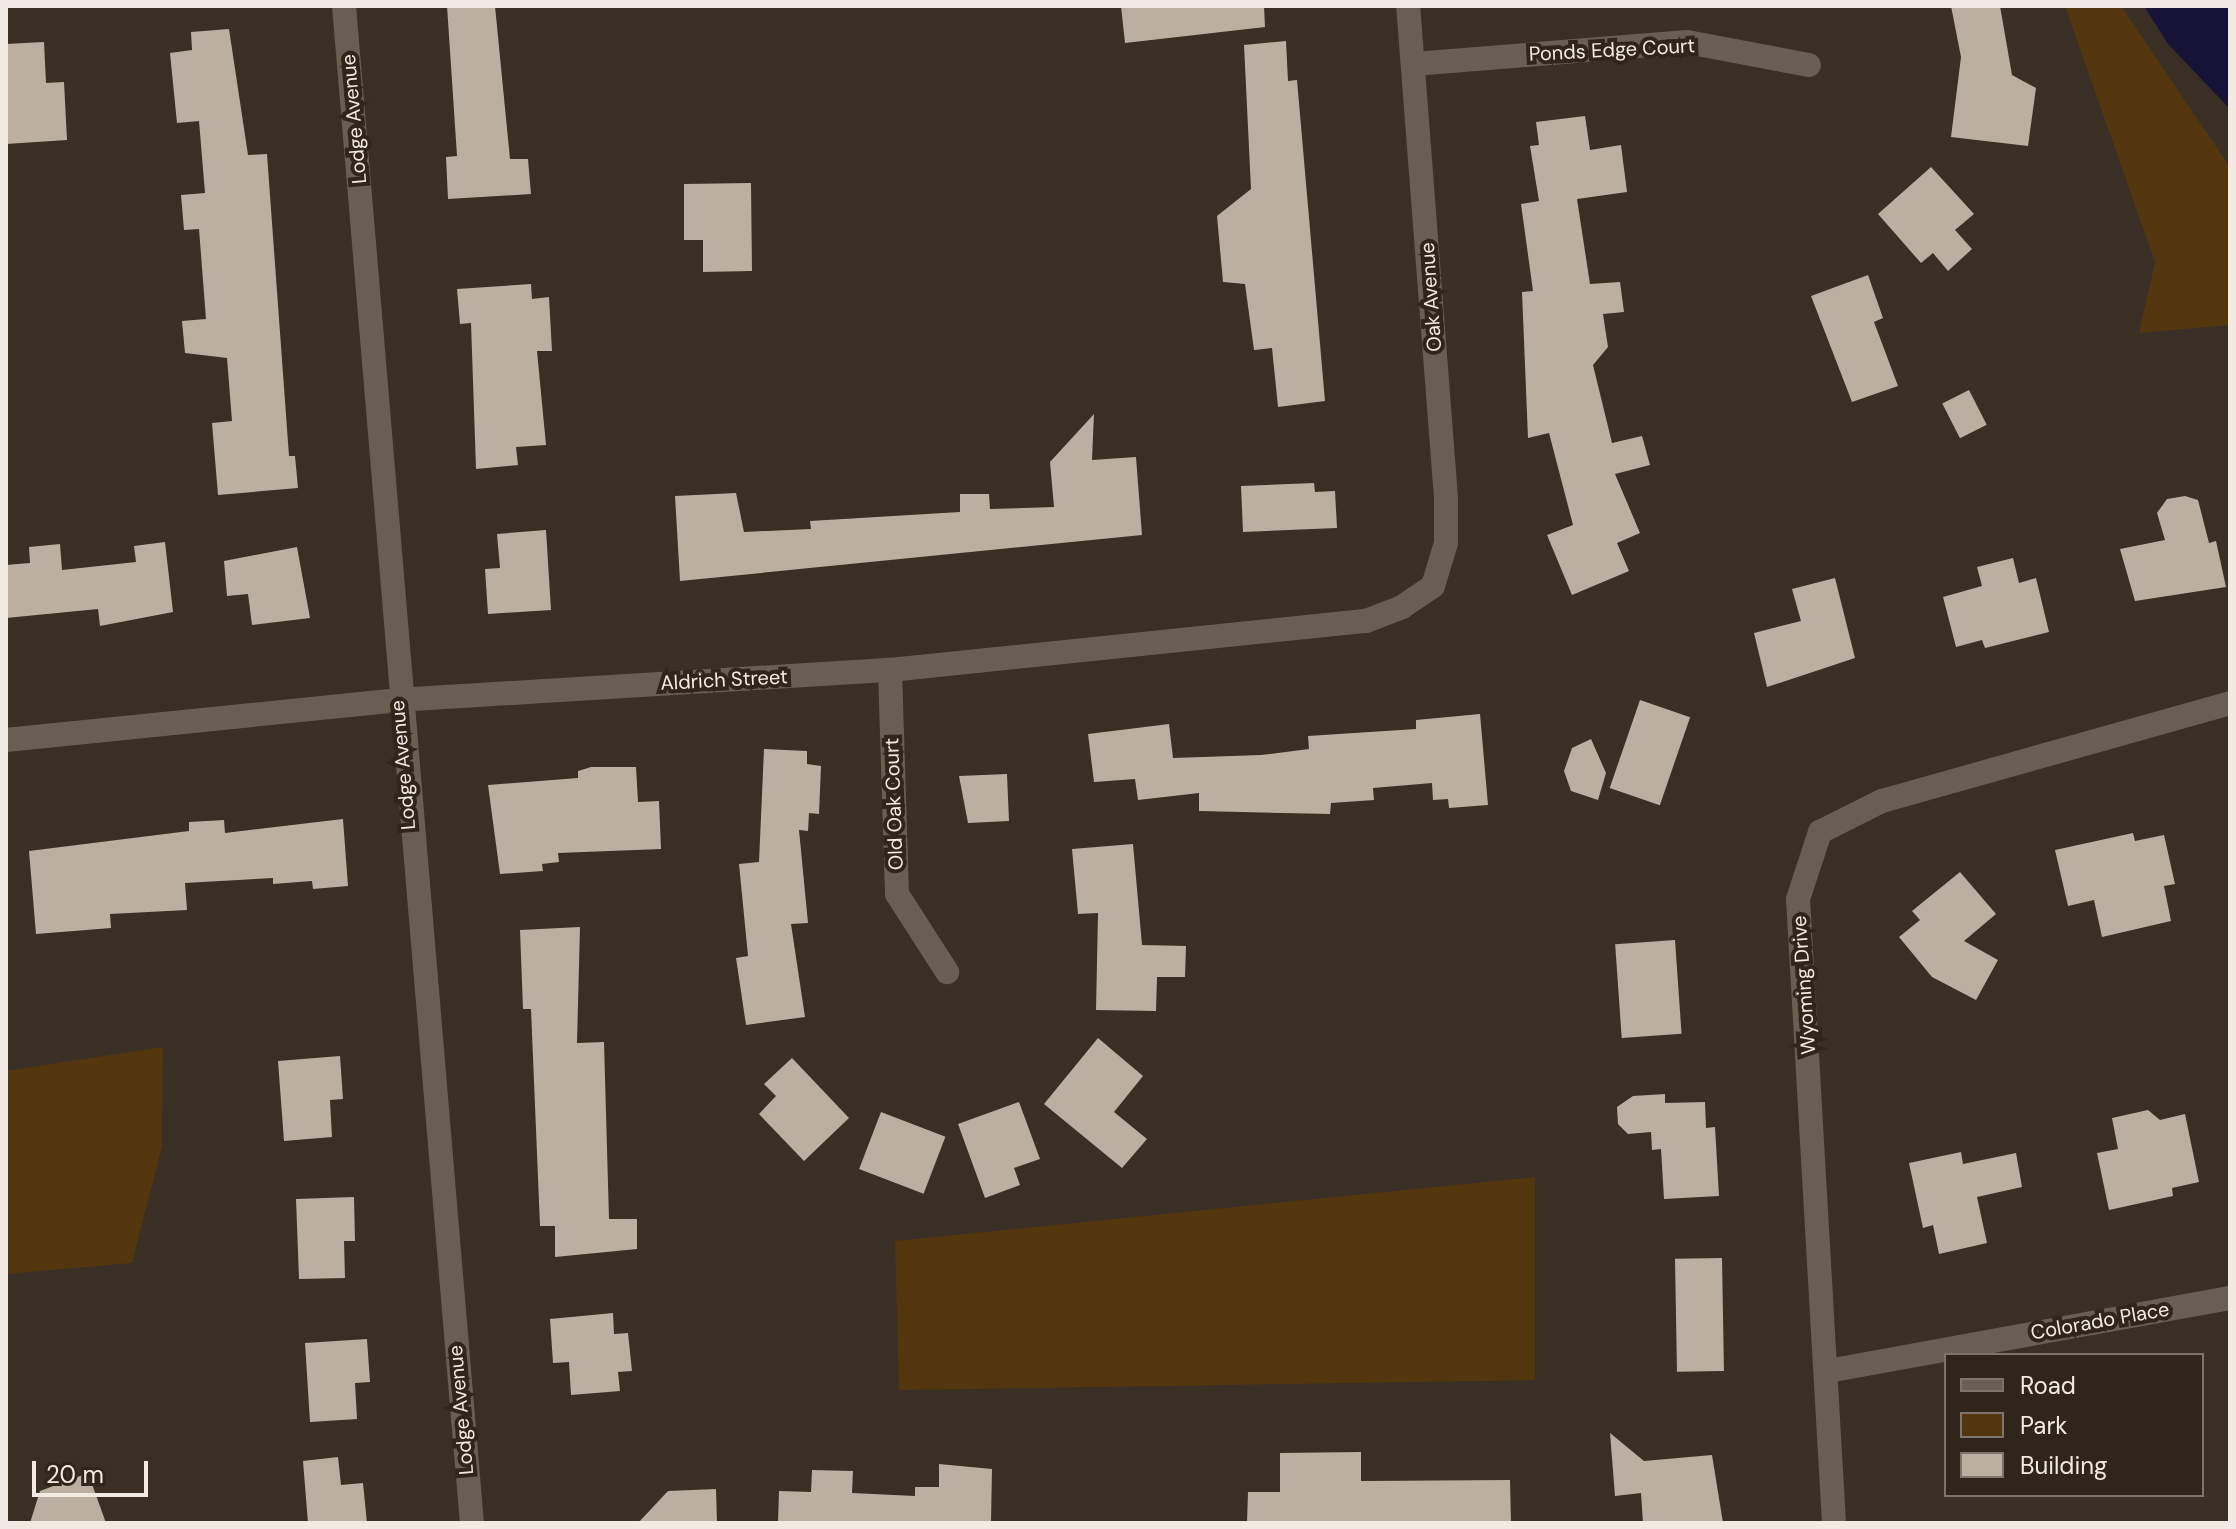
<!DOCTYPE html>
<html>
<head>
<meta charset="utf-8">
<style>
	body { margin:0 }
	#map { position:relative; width:2236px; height:1529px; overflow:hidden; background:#392f24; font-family:"DM Sans",sans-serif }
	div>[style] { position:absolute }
	.green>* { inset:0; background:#53360e }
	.water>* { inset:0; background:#171338 }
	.building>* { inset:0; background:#bbafa1; transform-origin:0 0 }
	.street>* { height:24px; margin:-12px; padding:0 12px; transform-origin:12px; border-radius:12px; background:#695e52 }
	span { translate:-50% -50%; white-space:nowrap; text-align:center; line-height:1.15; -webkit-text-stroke:8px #2f251b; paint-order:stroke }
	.street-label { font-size:20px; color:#f2ebe4 }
	.frame { position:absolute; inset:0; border:8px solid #f2ebe4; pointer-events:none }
	.legend { position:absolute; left:1944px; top:1353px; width:260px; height:144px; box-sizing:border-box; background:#2f251b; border:2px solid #7d746b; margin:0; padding:10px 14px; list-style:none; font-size:24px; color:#f2ebe4 }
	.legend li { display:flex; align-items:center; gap:16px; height:40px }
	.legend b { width:40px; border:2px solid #7d746b }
	.scale { position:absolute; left:32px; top:1461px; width:116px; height:36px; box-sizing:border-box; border:4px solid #f2ebe4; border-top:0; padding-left:10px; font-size:24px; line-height:28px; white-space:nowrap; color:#f2ebe4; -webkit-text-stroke:6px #2f251b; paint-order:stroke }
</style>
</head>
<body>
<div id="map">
	<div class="green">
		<i style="clip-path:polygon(2065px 6px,2121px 6px,2230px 167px,2230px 325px,2139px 333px,2155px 262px)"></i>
		<i style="clip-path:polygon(163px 1047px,162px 1146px,132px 1263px,6px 1274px,6px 1071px)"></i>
		<i style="clip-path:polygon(1535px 1177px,1535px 1380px,899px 1390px,895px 1241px)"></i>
	</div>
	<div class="water">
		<i style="clip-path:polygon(2144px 6px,2230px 6px,2230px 109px,2168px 44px)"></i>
	</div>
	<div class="building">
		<i style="clip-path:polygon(447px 6px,495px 6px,510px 159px,528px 159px,531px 194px,448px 199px,446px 157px,457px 156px)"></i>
		<i style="clip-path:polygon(1121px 6px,1264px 6px,1265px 27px,1125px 43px)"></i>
		<i style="clip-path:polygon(1951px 6px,2000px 6px,2012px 75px,2036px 88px,2028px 146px,1951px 137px,1961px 57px)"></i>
		<i style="clip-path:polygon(229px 29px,248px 155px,267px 154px,289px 456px,295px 456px,298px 488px,218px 495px,212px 423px,232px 421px,227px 358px,185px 353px,182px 321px,206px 319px,199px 229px,184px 230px,181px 195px,205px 193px,199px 121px,177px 123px,170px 53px,192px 50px,191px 32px)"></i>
		<i style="clip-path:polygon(1286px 41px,1288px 81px,1297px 80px,1325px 401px,1278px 407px,1272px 348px,1254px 350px,1245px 284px,1223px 282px,1217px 216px,1251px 189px,1244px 45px)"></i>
		<i style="clip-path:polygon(44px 42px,46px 83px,64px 82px,67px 140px,6px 144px,6px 44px)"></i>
		<i style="clip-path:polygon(1585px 116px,1590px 150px,1621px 145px,1627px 192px,1577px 199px,1590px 284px,1620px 282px,1624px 312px,1603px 314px,1608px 347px,1593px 365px,1612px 443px,1642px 436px,1650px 465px,1615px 474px,1640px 533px,1617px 543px,1629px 571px,1572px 595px,1547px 535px,1573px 525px,1549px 433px,1528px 438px,1522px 292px,1533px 291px,1521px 204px,1539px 201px,1530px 146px,1539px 145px,1536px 122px)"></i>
		<i style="clip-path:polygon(1931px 167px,1974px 214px,1955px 230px,1972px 249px,1948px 271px,1933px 253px,1921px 263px,1878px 214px)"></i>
		<i style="clip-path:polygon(751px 183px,752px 271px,703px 272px,703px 240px,684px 240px,684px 184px)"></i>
		<i style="clip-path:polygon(1868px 275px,1883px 318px,1874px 322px,1898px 386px,1852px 402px,1811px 296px)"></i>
		<i style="clip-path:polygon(531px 284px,532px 299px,549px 297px,552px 351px,537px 351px,546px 445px,516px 447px,518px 465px,476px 469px,471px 323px,460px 324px,457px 289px)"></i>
		<i style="left:1969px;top:390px;width:39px;height:30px;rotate:63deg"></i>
		<i style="clip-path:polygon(1094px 414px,1092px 460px,1136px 457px,1142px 535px,680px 581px,675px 496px,736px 493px,744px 532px,811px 529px,810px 521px,960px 512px,960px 494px,989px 494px,990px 509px,1054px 507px,1050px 462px)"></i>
		<i style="clip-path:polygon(1314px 483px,1315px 492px,1335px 491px,1337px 528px,1243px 532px,1241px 486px)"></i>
		<i style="clip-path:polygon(2185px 496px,2198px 500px,2209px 543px,2216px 541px,2226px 587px,2135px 601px,2120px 549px,2165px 540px,2157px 513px,2167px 499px)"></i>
		<i style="clip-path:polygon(546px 530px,551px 610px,488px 614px,485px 569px,500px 568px,497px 534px)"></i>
		<i style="clip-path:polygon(165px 542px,173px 612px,100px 626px,98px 609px,6px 618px,6px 565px,30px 563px,29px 547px,60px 544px,62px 570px,136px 562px,134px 546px)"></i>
		<i style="clip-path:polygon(297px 547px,310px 618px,252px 625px,248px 594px,227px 596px,224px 561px)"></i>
		<i style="clip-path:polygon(2013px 558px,2019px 583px,2036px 578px,2049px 632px,1985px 648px,1982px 640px,1956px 647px,1943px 597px,1982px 586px,1977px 567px)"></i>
		<i style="clip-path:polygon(1835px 578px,1855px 658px,1767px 687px,1754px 633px,1801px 621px,1792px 589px)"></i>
		<i style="left:1640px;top:700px;width:53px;height:93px;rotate:19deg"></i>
		<i style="clip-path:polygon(1480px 714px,1488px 805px,1449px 808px,1448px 799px,1433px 800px,1432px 783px,1373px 788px,1374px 800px,1331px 803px,1330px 814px,1199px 811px,1199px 793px,1138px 800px,1135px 779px,1094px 782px,1088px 734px,1169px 724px,1173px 758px,1261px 755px,1309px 749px,1308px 736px,1416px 729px,1416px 720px)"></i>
		<i style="clip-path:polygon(1591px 739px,1606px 773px,1598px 800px,1571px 791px,1564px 771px,1572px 748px)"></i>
		<i style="clip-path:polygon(764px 749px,807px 751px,807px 764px,821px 766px,819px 814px,809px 813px,808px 831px,799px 830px,808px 923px,791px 924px,805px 1017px,746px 1025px,736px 958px,748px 956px,739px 864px,759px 862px)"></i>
		<i style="clip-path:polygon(591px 767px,636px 767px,638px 802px,659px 801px,661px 849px,558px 853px,559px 862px,542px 864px,543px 871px,500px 874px,488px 785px,578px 778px,578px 771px)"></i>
		<i style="clip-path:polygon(1007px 774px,1009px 821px,968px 823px,959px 776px)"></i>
		<i style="clip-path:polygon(343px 819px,348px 886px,313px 889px,312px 881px,273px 884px,273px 878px,185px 883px,187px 910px,110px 914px,111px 928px,36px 934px,29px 851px,189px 831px,189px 822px,224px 820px,225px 833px)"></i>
		<i style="clip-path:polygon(2133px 833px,2135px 841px,2164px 835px,2175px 884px,2164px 886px,2171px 921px,2102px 937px,2094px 900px,2068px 906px,2055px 850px)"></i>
		<i style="clip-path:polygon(1133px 844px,1142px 945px,1186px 946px,1185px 977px,1157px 977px,1156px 1011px,1096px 1010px,1098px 913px,1078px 914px,1072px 849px)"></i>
		<i style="clip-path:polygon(1960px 872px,1996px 914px,1964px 941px,1998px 960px,1976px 1000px,1932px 977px,1899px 937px,1920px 920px,1912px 911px)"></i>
		<i style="clip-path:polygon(580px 927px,577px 1043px,604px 1042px,609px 1219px,637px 1219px,637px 1249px,555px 1257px,555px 1226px,540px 1226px,531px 1009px,523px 1009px,520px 930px)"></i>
		<i style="left:1675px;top:940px;width:94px;height:60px;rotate:86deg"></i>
		<i style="clip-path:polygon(1098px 1038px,1143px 1076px,1114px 1112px,1147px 1139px,1122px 1168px,1044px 1104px)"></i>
		<i style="clip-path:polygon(340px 1056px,343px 1099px,330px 1100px,332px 1137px,284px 1141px,278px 1061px)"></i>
		<i style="clip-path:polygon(792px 1058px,849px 1118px,804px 1161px,759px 1114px,776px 1096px,764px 1084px)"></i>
		<i style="clip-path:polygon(1665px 1094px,1665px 1103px,1705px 1102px,1706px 1128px,1715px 1127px,1719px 1196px,1664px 1199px,1661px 1149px,1652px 1150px,1651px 1132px,1628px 1134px,1618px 1124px,1617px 1107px,1633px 1096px)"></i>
		<i style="clip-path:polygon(1019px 1102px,1040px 1159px,1014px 1168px,1020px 1185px,985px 1198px,958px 1124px)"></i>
		<i style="clip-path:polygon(2148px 1110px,2160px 1120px,2185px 1114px,2199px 1182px,2172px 1188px,2173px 1196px,2109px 1210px,2097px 1153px,2118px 1149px,2112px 1118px)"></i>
		<i style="left:881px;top:1112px;width:69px;height:61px;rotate:21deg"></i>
		<i style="clip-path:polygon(1961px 1152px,1963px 1164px,2016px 1153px,2022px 1187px,1977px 1197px,1987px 1243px,1939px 1254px,1933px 1225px,1923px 1228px,1909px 1163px)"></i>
		<i style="clip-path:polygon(354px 1197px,355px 1241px,344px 1241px,345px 1278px,299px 1279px,296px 1199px)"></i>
		<i style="left:1722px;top:1258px;width:113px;height:47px;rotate:89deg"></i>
		<i style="clip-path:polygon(613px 1313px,614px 1334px,628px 1333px,632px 1371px,618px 1372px,620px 1391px,571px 1395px,569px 1362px,553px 1363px,550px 1319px)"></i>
		<i style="clip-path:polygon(367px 1339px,370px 1382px,355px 1383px,357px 1419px,310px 1422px,305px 1343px)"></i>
		<i style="clip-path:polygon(1610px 1433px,1644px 1461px,1712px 1455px,1723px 1523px,1643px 1523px,1641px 1493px,1615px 1496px)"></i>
		<i style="clip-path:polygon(1361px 1452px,1361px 1481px,1510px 1480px,1511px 1523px,1247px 1523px,1248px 1492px,1280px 1492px,1280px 1453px)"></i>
		<i style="clip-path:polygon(338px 1457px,341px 1485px,363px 1483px,367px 1523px,308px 1523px,303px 1461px)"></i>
		<i style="clip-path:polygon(939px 1464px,992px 1469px,991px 1523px,778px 1523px,779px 1491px,811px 1492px,812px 1470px,853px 1471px,852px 1493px,915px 1496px,915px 1487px,939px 1487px)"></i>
		<i style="clip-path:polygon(88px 1473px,106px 1523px,30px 1523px,40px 1491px)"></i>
		<i style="clip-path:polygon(716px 1489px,717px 1523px,638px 1523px,668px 1491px)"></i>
	</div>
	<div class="street">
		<i style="left:344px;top:6px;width:1522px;rotate:85.18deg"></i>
		<i style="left:1414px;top:64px;width:274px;rotate:-4.6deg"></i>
		<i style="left:1687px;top:42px;width:124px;rotate:10.7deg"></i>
		<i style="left:890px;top:670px;width:224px;rotate:88.2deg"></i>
		<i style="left:897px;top:894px;width:93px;rotate:57.3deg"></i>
		<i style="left:6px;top:740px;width:393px;rotate:-5.8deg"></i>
		<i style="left:397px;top:700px;width:494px;rotate:-3.5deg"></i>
		<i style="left:890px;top:670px;width:479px;rotate:-5.9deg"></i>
		<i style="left:1366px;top:621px;width:39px;rotate:-21deg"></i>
		<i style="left:1402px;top:607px;width:37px;rotate:-34deg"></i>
		<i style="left:1433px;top:586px;width:45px;rotate:-73.2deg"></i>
		<i style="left:1446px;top:543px;width:45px;rotate:-90deg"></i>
		<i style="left:1446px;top:498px;width:493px;rotate:-94.4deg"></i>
		<i style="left:1828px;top:1371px;width:409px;rotate:-10.3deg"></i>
		<i style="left:1834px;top:1523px;width:625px;rotate:-93.3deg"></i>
		<i style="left:1798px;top:899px;width:71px;rotate:-71.8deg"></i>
		<i style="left:1820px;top:832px;width:69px;rotate:-26.6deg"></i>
		<i style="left:1882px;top:801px;width:362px;rotate:-15.7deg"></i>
	</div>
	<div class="street-label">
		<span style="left:1612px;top:50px;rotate:-3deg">Ponds Edge Court</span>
		<span style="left:354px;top:119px;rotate:-95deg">Lodge Avenue</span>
		<span style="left:1431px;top:297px;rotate:-94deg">Oak Avenue</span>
		<span style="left:724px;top:680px;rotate:-3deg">Aldrich Street</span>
		<span style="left:403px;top:765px;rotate:-95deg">Lodge Avenue</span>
		<span style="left:894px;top:804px;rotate:-92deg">Old Oak Court</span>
		<span style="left:1804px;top:985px;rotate:-94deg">Wyoming Drive</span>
		<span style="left:2100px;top:1321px;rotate:-10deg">Colorado Place</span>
		<span style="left:461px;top:1410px;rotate:-95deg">Lodge Avenue</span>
	</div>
	<div class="frame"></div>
	<ul class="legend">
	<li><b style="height:10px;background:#695e52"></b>Road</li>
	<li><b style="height:22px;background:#53360e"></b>Park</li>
	<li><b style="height:22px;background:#bbafa1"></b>Building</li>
	</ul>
	<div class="scale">20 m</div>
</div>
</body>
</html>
